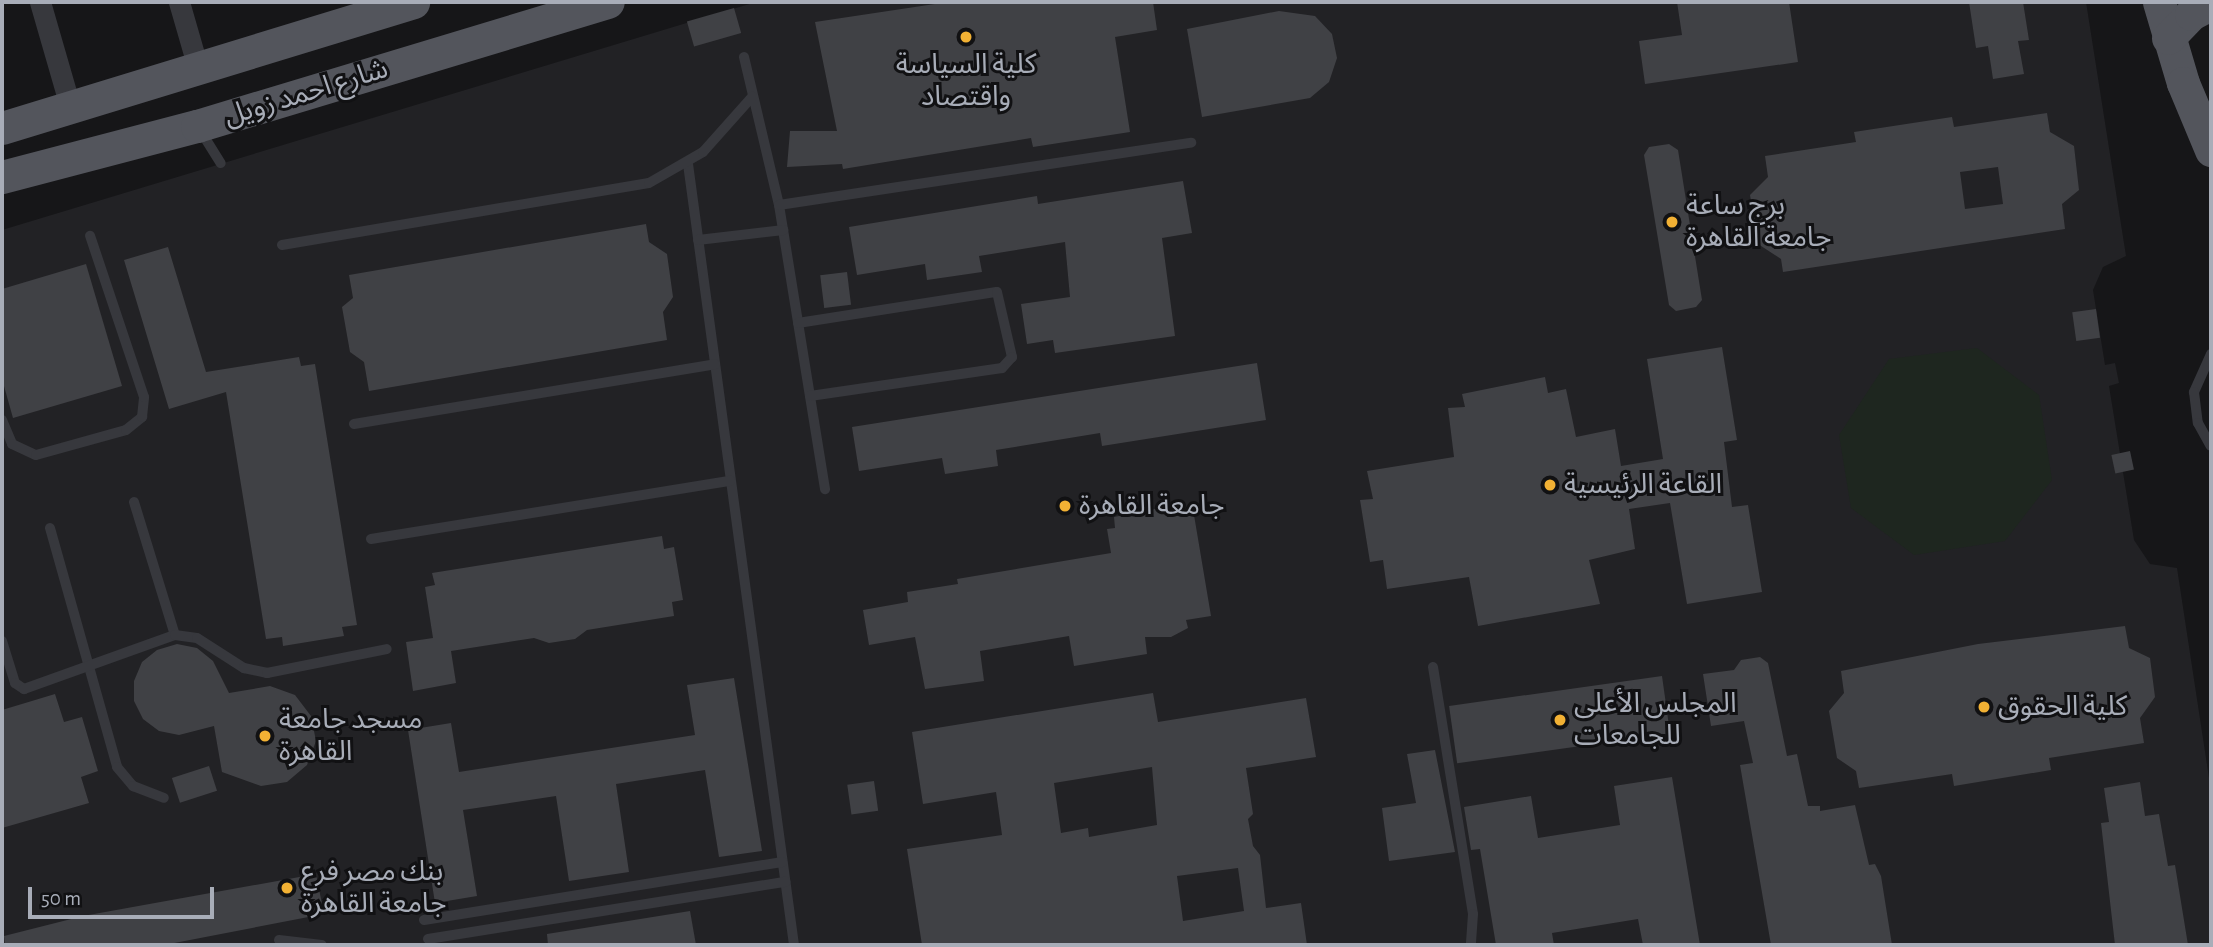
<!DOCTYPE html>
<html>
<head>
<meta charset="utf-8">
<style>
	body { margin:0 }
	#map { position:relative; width:2213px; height:947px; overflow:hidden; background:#161618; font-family:"Alegreya Sans","Noto Sans Arabic",sans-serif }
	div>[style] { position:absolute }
	.built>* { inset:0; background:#222225 }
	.green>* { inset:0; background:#1e261f }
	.building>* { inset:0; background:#404145; transform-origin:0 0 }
	.lane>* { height:10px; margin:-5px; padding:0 5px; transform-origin:5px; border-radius:5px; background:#37383d }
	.street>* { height:21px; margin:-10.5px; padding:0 10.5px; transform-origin:10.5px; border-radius:10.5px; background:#37383d }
	.primary>* { height:33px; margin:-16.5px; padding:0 16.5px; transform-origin:16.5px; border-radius:16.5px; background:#53555c }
	.dots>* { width:19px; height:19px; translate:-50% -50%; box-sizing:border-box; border:4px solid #111113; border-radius:50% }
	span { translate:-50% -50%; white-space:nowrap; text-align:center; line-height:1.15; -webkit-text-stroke:6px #111113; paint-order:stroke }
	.poi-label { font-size:28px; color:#a8adb8 }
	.left { translate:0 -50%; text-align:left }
	.street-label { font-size:28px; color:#a8adb8 }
	.frame { position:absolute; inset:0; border:4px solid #a8adb8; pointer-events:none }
	.scale { position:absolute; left:28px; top:887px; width:186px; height:32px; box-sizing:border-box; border:4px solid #a8adb8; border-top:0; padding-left:9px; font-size:21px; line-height:24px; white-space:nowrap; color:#a8adb8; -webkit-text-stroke:5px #111113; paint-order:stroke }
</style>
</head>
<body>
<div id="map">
	<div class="built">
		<i style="clip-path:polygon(756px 2px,2086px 2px,2126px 256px,2103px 267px,2093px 290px,2105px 365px,2115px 363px,2119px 383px,2109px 386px,2134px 540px,2150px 564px,2177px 568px,2211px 791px,2211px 945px,2px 945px,2px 230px)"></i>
	</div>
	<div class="green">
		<i style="clip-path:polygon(1977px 348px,2039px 395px,2052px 480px,2005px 541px,1914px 555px,1851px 508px,1839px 435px,1889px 359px)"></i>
	</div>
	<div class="building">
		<i style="clip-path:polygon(948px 2px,1153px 2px,1157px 30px,1115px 37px,1130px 132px,1033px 147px,1031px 138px,843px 169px,842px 164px,787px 167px,790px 131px,837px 131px,815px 22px)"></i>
		<i style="clip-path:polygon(1677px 2px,1789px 2px,1798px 62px,1645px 84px,1639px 41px,1682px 35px)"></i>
		<i style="clip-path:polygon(1969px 2px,2023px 2px,2029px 40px,2018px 41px,2024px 74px,1993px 79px,1988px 46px,1976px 48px)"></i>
		<i style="left:734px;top:8px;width:26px;height:49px;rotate:74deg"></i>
		<i style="clip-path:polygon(1279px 11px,1315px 16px,1332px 34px,1337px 58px,1329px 82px,1310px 98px,1202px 117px,1187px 29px)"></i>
		<i style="clip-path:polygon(evenodd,2047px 113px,2050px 132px,2074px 146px,2079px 190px,2062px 204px,2065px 229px,1783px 272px,1781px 259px,1758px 244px,1750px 195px,1768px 177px,1765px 156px,1856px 142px,1854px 132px,1952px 117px,1954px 127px,2047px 113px,1998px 167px,2003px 204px,1965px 209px,1960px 172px,1998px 167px)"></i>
		<i style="clip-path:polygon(1669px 144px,1678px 150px,1702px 300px,1696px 307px,1676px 311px,1669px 305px,1644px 155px,1649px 147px)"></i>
		<i style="clip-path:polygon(1183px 181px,1192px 233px,1162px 238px,1175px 336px,1055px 353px,1053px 340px,1027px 344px,1021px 304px,1070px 297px,1065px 242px,979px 256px,982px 272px,927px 280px,925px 264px,857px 275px,849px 227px,1037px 196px,1038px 204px)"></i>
		<i style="clip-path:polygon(646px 224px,649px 242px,667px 254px,673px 297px,663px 312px,667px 340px,369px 391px,364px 362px,350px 352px,342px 307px,353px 298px,349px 275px)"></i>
		<i style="clip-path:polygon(168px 247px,206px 372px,299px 357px,301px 366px,315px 364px,357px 625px,342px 627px,344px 636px,283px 646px,282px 637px,266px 639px,226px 392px,169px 409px,124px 260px)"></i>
		<i style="clip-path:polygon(86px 264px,122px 386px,13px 418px,2px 379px,2px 289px)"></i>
		<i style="left:847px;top:272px;width:33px;height:27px;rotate:83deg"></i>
		<i style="left:2096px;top:309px;width:29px;height:24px;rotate:82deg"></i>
		<i style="clip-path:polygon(1722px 347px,1737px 440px,1724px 442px,1732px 507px,1748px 505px,1762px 592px,1687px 604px,1670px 503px,1629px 509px,1635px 549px,1589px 560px,1600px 604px,1478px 626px,1469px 577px,1387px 589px,1383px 560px,1370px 562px,1360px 500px,1373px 499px,1367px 471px,1454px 457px,1448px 408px,1465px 407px,1462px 394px,1545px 377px,1548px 393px,1566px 389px,1576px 437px,1615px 429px,1621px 466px,1663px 459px,1647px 359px)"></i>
		<i style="clip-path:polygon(1257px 363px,1266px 420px,1102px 446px,1100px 433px,996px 450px,998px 466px,945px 474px,942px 458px,859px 471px,852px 427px)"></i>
		<i style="left:2130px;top:451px;width:19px;height:19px;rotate:78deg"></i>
		<i style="clip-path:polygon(1155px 509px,1181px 517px,1194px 515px,1211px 616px,1186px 620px,1188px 628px,1171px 637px,1145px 637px,1147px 654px,1074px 666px,1069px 636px,980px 651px,984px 681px,925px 689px,915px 637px,869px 645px,863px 610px,908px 602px,907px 592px,958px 584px,957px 579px,1111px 553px,1107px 529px,1115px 528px,1114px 517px)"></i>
		<i style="clip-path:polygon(662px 536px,664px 549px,674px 547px,683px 600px,672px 602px,674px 616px,587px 630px,575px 639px,549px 643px,534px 638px,451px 651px,456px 683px,413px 691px,406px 642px,433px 638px,425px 587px,435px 585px,432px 573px)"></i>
		<i style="clip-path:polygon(2125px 626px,2129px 648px,2150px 658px,2155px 697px,2140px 718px,2144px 743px,2049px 758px,2051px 770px,1954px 786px,1952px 774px,1859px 788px,1856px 771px,1837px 758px,1829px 711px,1844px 693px,1841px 671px,1978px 644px)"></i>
		<i style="clip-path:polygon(177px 644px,197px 648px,213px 661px,229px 693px,270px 686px,295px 695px,311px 716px,316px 741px,307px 765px,287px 782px,261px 786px,222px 772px,214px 726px,179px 735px,159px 731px,143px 719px,134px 701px,134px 681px,142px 662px,157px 650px)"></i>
		<i style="clip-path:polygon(1760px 657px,1768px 663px,1787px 756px,1797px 754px,1808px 806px,1820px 806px,1820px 811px,1855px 805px,1869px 865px,1875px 864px,1881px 876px,1892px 945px,1771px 945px,1740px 765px,1753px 763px,1744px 721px,1711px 726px,1703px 674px,1734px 670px,1741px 660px)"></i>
		<i style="left:1662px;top:676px;width:58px;height:215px;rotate:82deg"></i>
		<i style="clip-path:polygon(734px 678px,762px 851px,719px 857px,705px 770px,616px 784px,629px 872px,569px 881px,556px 796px,463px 810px,477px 896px,435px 903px,408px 730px,451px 723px,459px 772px,579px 753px,695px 735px,687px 685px)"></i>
		<i style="clip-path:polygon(evenodd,1153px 693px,1158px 722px,1306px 698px,1316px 757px,1246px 768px,1253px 814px,1248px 819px,1253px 846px,1260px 855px,1266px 908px,1301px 903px,1307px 945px,922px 945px,907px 849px,1002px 835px,996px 792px,923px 804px,912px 732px,1153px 693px,1152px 767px,1157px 825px,1089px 837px,1088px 828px,1061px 833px,1054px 783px,1152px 767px,1153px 693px,1238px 868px,1244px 911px,1183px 921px,1177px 876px,1238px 868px)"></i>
		<i style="clip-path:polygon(55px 694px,64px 722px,82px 717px,98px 771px,81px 777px,89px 803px,2px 828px,2px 710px)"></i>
		<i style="clip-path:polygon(1435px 750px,1455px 852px,1389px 861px,1382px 808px,1416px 803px,1407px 754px)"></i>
		<i style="left:209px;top:766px;width:26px;height:39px;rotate:72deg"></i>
		<i style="clip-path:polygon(1672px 777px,1700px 945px,1643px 945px,1638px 919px,1552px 933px,1554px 945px,1496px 945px,1480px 849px,1471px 850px,1464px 807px,1531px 796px,1538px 838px,1620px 825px,1614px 786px)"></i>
		<i style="left:874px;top:781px;width:30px;height:27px;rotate:82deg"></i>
		<i style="clip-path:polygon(2140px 782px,2145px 816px,2159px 814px,2168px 866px,2175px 865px,2188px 945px,2115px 945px,2101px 823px,2109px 822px,2104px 788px)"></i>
		<i style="clip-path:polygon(316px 874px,324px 914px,164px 945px,5px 945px,4px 936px,83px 916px)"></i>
		<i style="clip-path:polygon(690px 911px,696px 945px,548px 945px,547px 934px)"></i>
	</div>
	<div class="lane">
		<i style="left:744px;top:57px;width:152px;rotate:76.7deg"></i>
		<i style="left:779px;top:205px;width:288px;rotate:80.8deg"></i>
		<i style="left:200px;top:130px;width:39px;rotate:58deg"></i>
		<i style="left:688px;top:164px;width:788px;rotate:82.27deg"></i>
		<i style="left:779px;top:205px;width:417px;rotate:-8.6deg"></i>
		<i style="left:698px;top:240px;width:86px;rotate:-6.7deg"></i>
		<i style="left:282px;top:245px;width:372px;rotate:-9.6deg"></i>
		<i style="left:649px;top:183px;width:62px;rotate:-29.9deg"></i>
		<i style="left:703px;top:152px;width:74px;rotate:-48.3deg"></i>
		<i style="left:798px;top:323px;width:201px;rotate:-8.9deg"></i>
		<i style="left:997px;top:292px;width:67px;rotate:77deg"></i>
		<i style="left:1012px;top:357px;width:15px;rotate:132deg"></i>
		<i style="left:1002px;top:368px;width:194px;rotate:171.7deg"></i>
		<i style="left:2211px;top:354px;width:42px;rotate:114.1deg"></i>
		<i style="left:2194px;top:392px;width:31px;rotate:83deg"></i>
		<i style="left:2198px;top:423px;width:26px;rotate:61deg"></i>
		<i style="left:2px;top:420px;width:26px;rotate:67deg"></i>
		<i style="left:12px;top:444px;width:26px;rotate:25deg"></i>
		<i style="left:36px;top:455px;width:93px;rotate:-15.5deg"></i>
		<i style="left:126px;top:430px;width:21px;rotate:-39deg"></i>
		<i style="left:142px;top:417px;width:20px;rotate:-84deg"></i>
		<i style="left:144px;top:397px;width:170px;rotate:-108.5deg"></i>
		<i style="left:354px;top:424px;width:366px;rotate:-9.4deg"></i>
		<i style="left:134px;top:502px;width:139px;rotate:72.9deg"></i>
		<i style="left:50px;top:528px;width:248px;rotate:74.3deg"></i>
		<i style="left:117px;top:767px;width:25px;rotate:50deg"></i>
		<i style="left:133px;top:786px;width:33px;rotate:21deg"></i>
		<i style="left:371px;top:539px;width:364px;rotate:-9.2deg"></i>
		<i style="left:2px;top:641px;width:44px;rotate:72.8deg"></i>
		<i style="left:15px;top:683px;width:11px;rotate:34deg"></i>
		<i style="left:24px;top:689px;width:160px;rotate:-19.7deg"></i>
		<i style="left:175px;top:635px;width:22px;rotate:8deg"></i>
		<i style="left:197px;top:638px;width:56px;rotate:32.6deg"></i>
		<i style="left:244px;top:668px;width:24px;rotate:12deg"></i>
		<i style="left:267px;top:673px;width:122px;rotate:-11.3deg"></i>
		<i style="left:1433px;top:667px;width:250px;rotate:80.8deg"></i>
		<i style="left:1473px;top:914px;width:31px;rotate:94deg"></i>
		<i style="left:424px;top:920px;width:363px;rotate:-9.2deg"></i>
		<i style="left:428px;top:939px;width:362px;rotate:-9.1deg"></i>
		<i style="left:279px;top:940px;width:43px;rotate:6.6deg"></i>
	</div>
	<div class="street">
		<i style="left:40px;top:2px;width:108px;rotate:73.9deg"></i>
		<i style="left:179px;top:2px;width:69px;rotate:73.9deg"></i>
	</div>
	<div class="primary">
		<i style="left:2159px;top:2px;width:84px;rotate:73.5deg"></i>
		<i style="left:2183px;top:83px;width:73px;rotate:67.3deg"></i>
		<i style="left:2168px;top:38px;width:33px;rotate:-46deg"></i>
		<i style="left:2191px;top:14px;width:22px;rotate:-27deg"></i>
		<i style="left:2px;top:128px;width:430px;rotate:-17deg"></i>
		<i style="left:2px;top:177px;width:202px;rotate:-14.7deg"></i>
		<i style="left:197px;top:126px;width:429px;rotate:-16.8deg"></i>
	</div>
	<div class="dots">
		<i style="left:966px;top:37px;background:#f2b134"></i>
		<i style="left:1672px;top:222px;background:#f2b134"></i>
		<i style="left:1550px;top:485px;background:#f2b134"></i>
		<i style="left:1065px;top:506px;background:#f2b134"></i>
		<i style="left:1984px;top:707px;background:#f2b134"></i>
		<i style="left:1560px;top:720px;background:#f2b134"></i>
		<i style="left:265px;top:736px;background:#f2b134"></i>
		<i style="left:287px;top:888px;background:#f2b134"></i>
	</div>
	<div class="poi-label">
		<span style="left:966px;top:81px">كلية السياسة<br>واقتصاد</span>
		<span class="left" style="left:1686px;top:222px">برج ساعة<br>جامعة القاهرة</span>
		<span class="left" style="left:1564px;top:485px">القاعة الرئيسية</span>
		<span class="left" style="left:1079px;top:506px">جامعة القاهرة</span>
		<span class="left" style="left:1574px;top:720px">المجلس الأعلى<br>للجامعات</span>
		<span class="left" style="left:1998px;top:707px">كلية الحقوق</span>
		<span class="left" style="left:279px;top:736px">مسجد جامعة<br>القاهرة</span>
		<span class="left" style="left:301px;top:888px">بنك مصر فرع<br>جامعة القاهرة</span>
	</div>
	<div class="street-label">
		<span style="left:306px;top:93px;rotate:-17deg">شارع احمد زويل</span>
	</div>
	<div class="frame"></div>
	<div class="scale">50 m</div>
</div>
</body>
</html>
